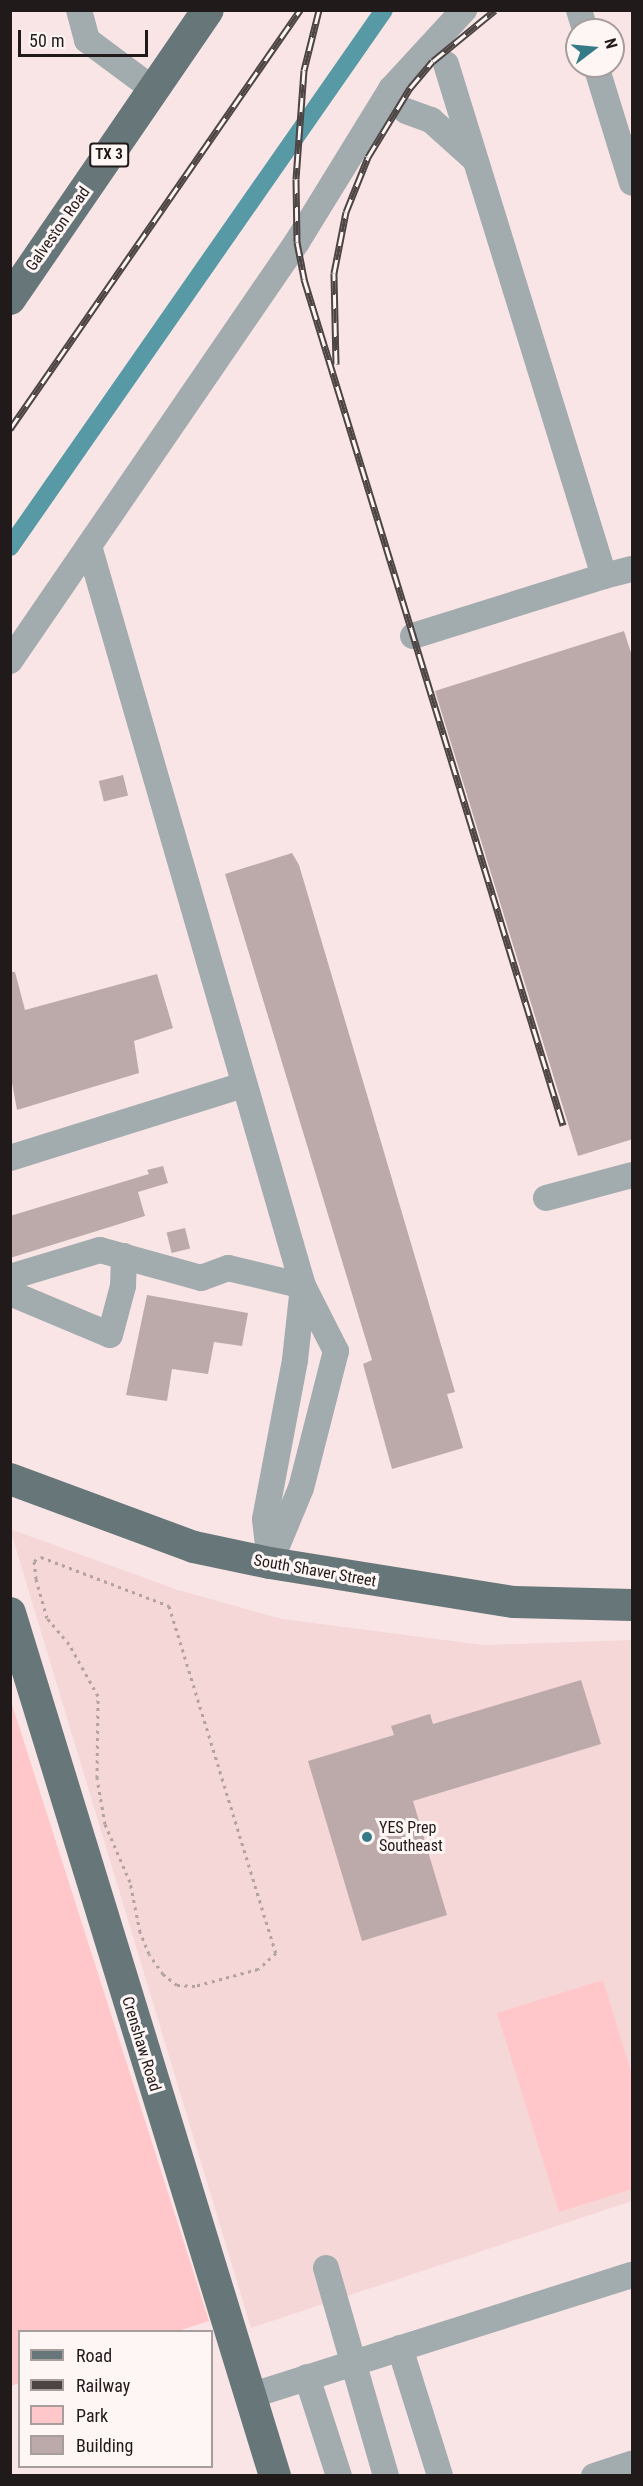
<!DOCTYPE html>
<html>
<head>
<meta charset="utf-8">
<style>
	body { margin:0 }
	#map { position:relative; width:643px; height:2486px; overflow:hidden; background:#f9e5e5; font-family:"Roboto Condensed",sans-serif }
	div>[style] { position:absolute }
	.built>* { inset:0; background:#f5d7d8 }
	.green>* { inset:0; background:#ffc7c9 }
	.canal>* { height:18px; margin:-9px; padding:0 9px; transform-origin:9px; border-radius:9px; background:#579aa5 }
	.building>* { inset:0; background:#bca9a9; transform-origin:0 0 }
	.path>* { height:3px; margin-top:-1.5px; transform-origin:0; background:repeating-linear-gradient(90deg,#b2a2a2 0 3px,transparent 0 7.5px) }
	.minor>* { height:26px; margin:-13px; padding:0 13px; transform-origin:13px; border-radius:13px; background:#a2abad }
	.major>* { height:32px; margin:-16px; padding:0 16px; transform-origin:16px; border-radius:16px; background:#677679 }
	.rail>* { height:7px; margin-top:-3.5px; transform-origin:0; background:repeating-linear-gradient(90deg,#fef5f5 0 14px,#4d4444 0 28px); box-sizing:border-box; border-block:2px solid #4d4444 }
	.dots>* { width:16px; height:16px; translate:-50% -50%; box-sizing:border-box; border:3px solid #fef5f5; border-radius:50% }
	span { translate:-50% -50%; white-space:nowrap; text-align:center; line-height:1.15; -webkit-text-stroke:6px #fef5f5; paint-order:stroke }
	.shield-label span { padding:2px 4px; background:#fef5f5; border:2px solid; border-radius:4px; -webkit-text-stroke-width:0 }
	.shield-label { font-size:15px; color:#211a1a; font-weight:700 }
	.street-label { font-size:16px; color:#211a1a }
	.poi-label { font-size:16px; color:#211a1a }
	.left { translate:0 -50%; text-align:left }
	.frame { position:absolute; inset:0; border:12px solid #211a1a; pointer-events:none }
	.legend { position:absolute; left:18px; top:2330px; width:195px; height:138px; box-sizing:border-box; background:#fef5f5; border:2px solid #a69d9d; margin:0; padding:8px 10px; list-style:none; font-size:18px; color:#211a1a }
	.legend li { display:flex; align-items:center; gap:12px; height:30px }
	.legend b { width:30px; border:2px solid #a69d9d }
	.north { position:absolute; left:565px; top:18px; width:60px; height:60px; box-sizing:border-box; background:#fef5f5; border:2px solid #a69d9d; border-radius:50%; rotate:74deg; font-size:16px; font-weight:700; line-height:24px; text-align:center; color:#211a1a }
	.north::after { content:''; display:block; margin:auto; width:21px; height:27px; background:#347b86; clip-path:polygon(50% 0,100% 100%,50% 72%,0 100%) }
	.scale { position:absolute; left:18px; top:30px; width:130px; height:27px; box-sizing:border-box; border:3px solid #211a1a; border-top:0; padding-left:8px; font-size:18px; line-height:21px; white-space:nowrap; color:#211a1a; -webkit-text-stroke:4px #fef5f5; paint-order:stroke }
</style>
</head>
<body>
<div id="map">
	<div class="built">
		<i style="clip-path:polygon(10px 1529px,178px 1590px,282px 1619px,483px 1645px,632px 1640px,632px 2201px,251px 2328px)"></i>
	</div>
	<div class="green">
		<i style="clip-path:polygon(10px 1698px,209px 2321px,178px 2331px,20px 2332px,19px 2383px,11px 2386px)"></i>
		<i style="clip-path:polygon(603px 1980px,632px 2075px,632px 2189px,559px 2212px,497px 2013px)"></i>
	</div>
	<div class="canal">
		<i style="left:10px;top:547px;width:654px;rotate:-55.14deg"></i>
	</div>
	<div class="building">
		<i style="clip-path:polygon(624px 631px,633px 659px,633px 1139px,578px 1156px,435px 691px)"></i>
		<i style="left:123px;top:775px;width:21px;height:25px;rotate:76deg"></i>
		<i style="clip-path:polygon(292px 853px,299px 865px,455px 1392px,447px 1394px,463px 1448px,392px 1469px,363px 1364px,372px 1360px,225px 874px)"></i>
		<i style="clip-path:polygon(10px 972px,15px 972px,25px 1010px,157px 974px,173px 1028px,134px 1041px,139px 1073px,17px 1110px,10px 1072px)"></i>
		<i style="clip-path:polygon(163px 1166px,168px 1183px,138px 1192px,145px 1216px,10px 1258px,10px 1216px,149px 1174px,147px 1170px)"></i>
		<i style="left:185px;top:1228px;width:21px;height:19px;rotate:76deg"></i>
		<i style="clip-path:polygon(147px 1295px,248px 1313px,242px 1346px,214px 1342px,208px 1374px,172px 1369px,167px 1401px,126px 1395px)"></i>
		<i style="clip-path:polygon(581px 1680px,601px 1744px,413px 1801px,447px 1915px,362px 1941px,308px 1761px,394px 1735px,391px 1726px,430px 1714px,433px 1724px)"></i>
	</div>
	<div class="path">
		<i style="left:41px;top:1557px;width:137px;rotate:20.9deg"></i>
		<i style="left:169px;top:1606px;width:363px;rotate:72.9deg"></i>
		<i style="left:276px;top:1953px;width:24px;rotate:138deg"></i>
		<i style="left:258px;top:1969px;width:65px;rotate:164.9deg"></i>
		<i style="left:195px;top:1986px;width:18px;rotate:-177deg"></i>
		<i style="left:177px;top:1985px;width:18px;rotate:-142deg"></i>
		<i style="left:163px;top:1974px;width:24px;rotate:-125deg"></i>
		<i style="left:149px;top:1954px;width:24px;rotate:-112deg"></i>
		<i style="left:140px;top:1932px;width:51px;rotate:-101.3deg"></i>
		<i style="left:130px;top:1882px;width:63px;rotate:-113.3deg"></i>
		<i style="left:105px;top:1824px;width:47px;rotate:-99.9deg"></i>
		<i style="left:97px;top:1778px;width:82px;rotate:-89.3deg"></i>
		<i style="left:98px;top:1696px;width:60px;rotate:-119.1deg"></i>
		<i style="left:69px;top:1644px;width:34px;rotate:-130deg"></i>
		<i style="left:47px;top:1618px;width:41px;rotate:-105.8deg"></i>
		<i style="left:36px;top:1579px;width:18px;rotate:-96deg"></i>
		<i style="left:34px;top:1561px;width:8px;rotate:-30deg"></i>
	</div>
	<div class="minor">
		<i style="left:79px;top:10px;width:31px;rotate:75deg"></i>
		<i style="left:87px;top:40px;width:84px;rotate:36.7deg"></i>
		<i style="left:579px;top:10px;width:21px;rotate:73deg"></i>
		<i style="left:446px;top:64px;width:536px;rotate:72.85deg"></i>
		<i style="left:604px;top:576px;width:29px;rotate:-14deg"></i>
		<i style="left:596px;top:66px;width:122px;rotate:72.9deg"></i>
		<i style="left:406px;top:111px;width:27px;rotate:20deg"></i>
		<i style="left:431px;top:120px;width:57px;rotate:42.1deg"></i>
		<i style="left:89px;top:546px;width:770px;rotate:73.87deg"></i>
		<i style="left:303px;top:1286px;width:73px;rotate:63.1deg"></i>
		<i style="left:336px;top:1351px;width:141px;rotate:104.3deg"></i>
		<i style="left:301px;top:1488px;width:81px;rotate:112.5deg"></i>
		<i style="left:413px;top:636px;width:200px;rotate:-17.4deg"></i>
		<i style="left:10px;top:661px;width:508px;rotate:-55.59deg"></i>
		<i style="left:297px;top:242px;width:180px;rotate:-58.4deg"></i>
		<i style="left:391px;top:89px;width:108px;rotate:-47.3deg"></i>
		<i style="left:10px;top:1158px;width:244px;rotate:-17.4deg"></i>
		<i style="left:546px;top:1198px;width:89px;rotate:-15deg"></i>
		<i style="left:10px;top:1277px;width:94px;rotate:-16.7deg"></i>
		<i style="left:100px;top:1250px;width:105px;rotate:15.5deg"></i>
		<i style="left:201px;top:1278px;width:29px;rotate:-20deg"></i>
		<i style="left:228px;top:1268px;width:77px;rotate:13.5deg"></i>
		<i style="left:10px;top:1293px;width:108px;rotate:22.8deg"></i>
		<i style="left:110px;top:1335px;width:51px;rotate:-75.1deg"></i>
		<i style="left:123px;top:1286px;width:30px;rotate:-88deg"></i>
		<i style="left:270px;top:1563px;width:44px;rotate:-96.5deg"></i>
		<i style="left:265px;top:1519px;width:162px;rotate:-79.3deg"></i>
		<i style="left:295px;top:1360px;width:74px;rotate:-83.8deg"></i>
		<i style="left:326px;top:2268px;width:216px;rotate:73.9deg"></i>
		<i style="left:400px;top:2348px;width:134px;rotate:72.6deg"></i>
		<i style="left:307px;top:2377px;width:104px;rotate:72.1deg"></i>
		<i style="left:250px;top:2396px;width:401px;rotate:-17.6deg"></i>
		<i style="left:594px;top:2476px;width:40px;rotate:-18deg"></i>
	</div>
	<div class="major">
		<i style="left:10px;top:299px;width:350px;rotate:-55.6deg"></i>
		<i style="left:10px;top:1479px;width:196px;rotate:20.3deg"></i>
		<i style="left:194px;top:1547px;width:78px;rotate:11.9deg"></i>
		<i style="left:270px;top:1563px;width:247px;rotate:9.1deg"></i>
		<i style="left:514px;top:1602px;width:118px;rotate:1.5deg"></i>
		<i style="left:10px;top:1613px;width:903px;rotate:72.93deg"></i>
	</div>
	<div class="rail">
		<i style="left:319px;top:10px;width:62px;rotate:104deg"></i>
		<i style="left:304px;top:70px;width:109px;rotate:94.2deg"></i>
		<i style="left:296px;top:179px;width:63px;rotate:89.1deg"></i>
		<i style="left:297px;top:242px;width:38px;rotate:79deg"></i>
		<i style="left:304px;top:279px;width:885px;rotate:72.98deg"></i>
		<i style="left:336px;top:364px;width:91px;rotate:-91.3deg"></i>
		<i style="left:334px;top:273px;width:62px;rotate:-78.9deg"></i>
		<i style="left:346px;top:212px;width:59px;rotate:-68.2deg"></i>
		<i style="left:368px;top:157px;width:81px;rotate:-58.7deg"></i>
		<i style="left:410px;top:88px;width:35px;rotate:-50deg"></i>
		<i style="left:433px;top:61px;width:80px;rotate:-39.4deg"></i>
		<i style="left:10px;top:429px;width:510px;rotate:-55.31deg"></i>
	</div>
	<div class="dots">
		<i style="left:367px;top:1837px;background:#347b86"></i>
	</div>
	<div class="shield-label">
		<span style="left:109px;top:155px">TX 3</span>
	</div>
	<div class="street-label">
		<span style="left:58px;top:229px;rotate:-55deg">Galveston Road</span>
		<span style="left:315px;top:1571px;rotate:10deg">South Shaver Street</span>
		<span style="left:141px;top:2044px;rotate:73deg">Crenshaw Road</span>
	</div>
	<div class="poi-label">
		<span class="left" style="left:379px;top:1837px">YES Prep<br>Southeast</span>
	</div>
	<div class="frame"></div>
	<ul class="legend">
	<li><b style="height:8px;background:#677679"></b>Road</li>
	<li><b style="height:8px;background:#4d4444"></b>Railway</li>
	<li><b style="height:16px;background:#ffc7c9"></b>Park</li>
	<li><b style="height:16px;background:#bca9a9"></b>Building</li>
	</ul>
	<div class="north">N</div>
	<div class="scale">50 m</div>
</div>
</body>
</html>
